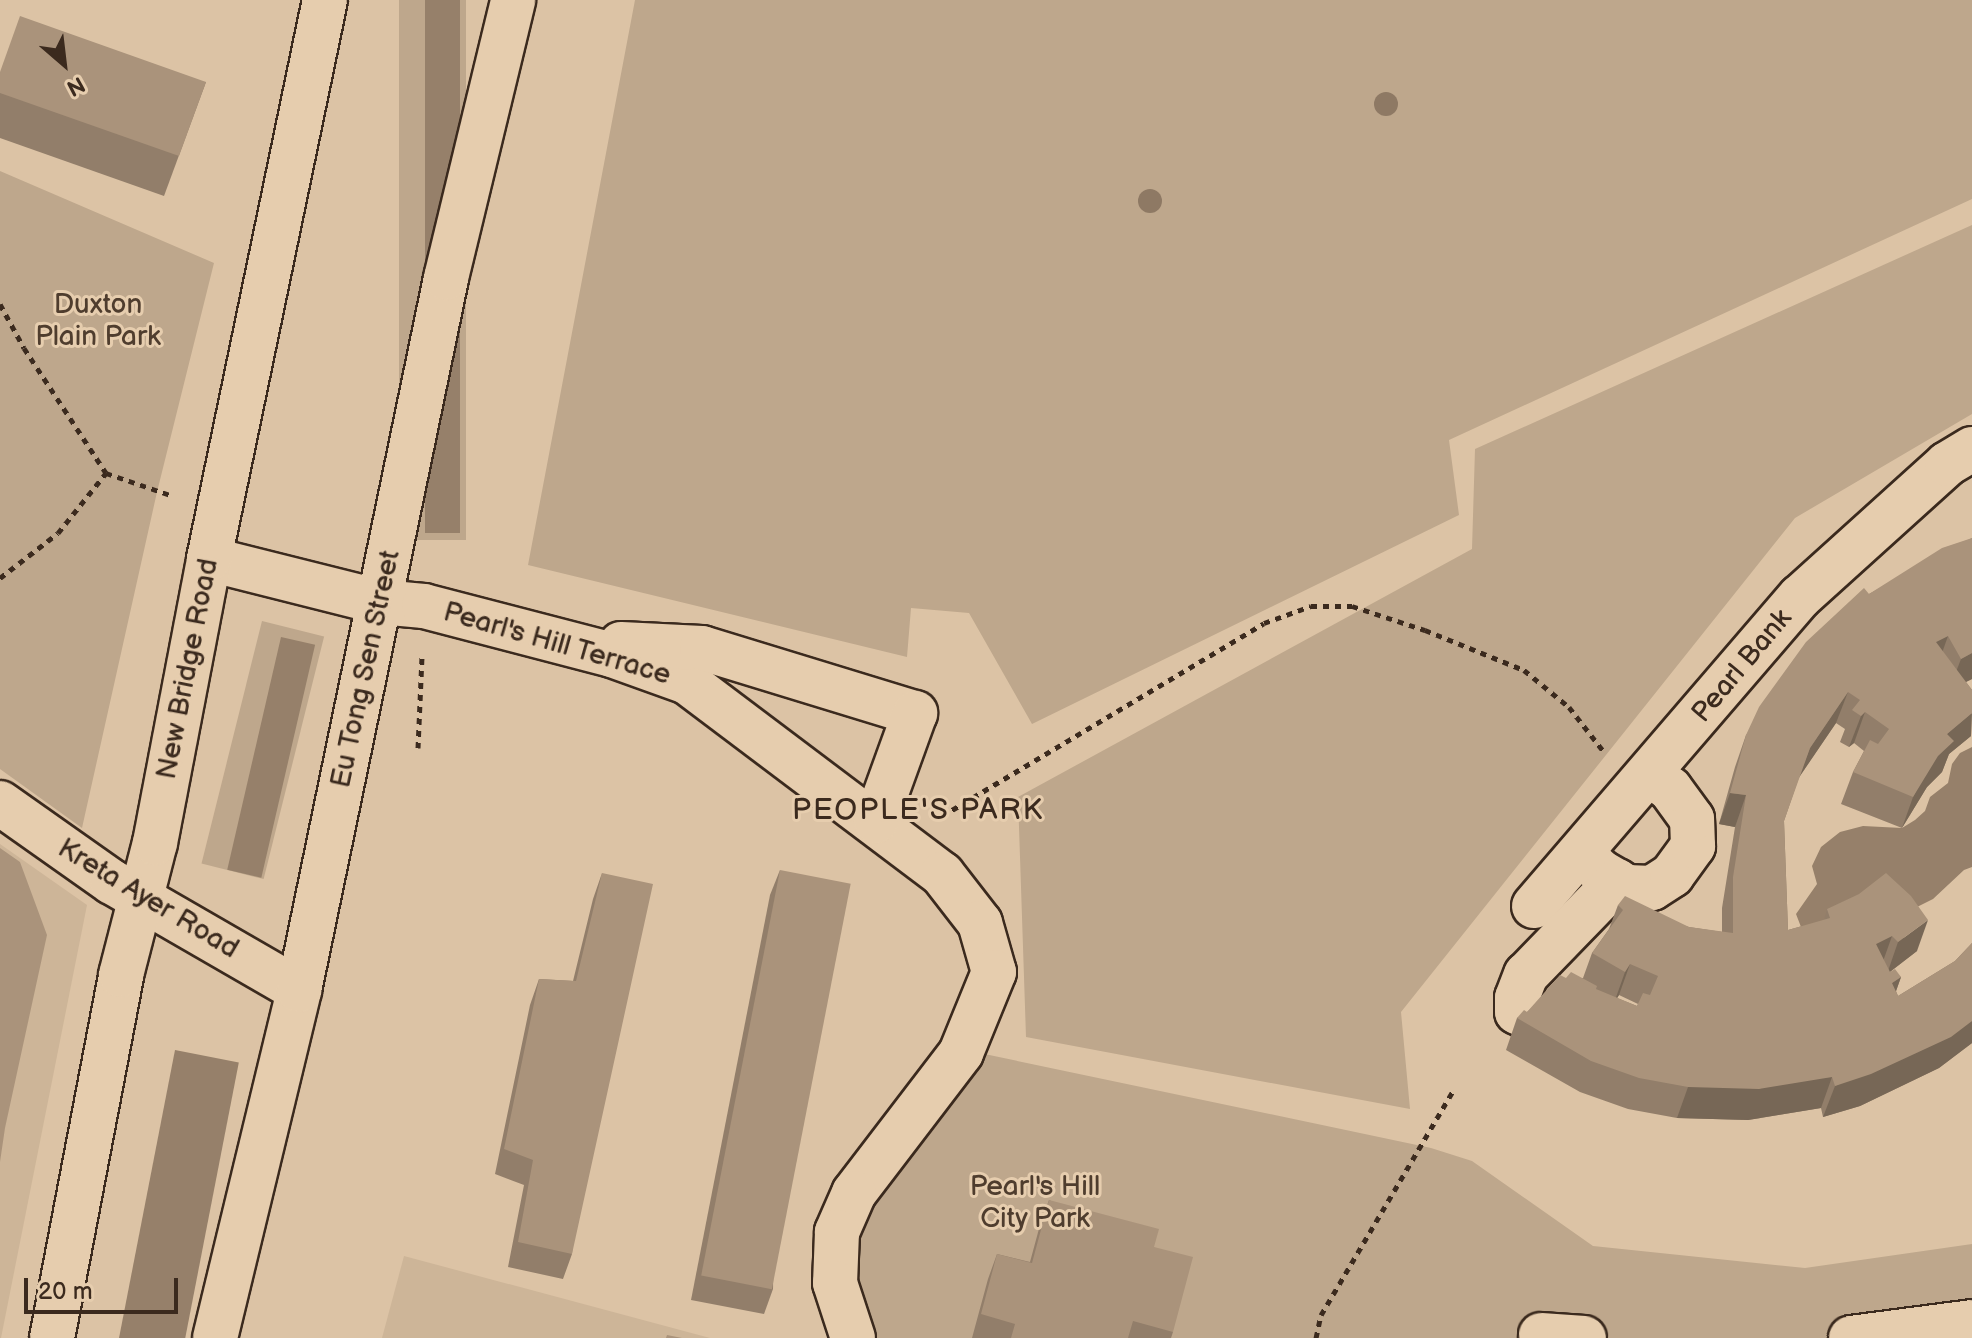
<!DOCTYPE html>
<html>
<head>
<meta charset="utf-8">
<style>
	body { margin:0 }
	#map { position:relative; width:1972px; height:1338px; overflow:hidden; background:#dcc3a5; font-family:"Balsamiq Sans",sans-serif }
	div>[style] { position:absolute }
	.built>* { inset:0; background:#cdb598 }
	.green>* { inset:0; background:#bea78c; transform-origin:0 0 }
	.water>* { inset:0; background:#96806a; transform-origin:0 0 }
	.path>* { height:5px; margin-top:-2.5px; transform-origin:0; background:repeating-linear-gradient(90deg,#3b2a1e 0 6px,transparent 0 12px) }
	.roads { filter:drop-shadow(2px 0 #3b2a1e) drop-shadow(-2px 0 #3b2a1e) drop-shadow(0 2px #3b2a1e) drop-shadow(0 -2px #3b2a1e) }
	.minor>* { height:44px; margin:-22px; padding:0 22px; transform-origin:22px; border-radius:22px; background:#e6cdae }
	.major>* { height:44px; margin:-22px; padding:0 22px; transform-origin:22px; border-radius:22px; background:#e6cdae }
	.trees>* { width:24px; height:24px; margin:-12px; border-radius:50%; background:#8e7964 }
	.wall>* { inset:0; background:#927e6a }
	.shaded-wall>* { inset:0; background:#776756 }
	.building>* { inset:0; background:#aa937b; transform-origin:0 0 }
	span { translate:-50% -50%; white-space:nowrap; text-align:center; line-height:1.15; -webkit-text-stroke:6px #e6cdae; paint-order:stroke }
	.park-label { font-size:28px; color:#4f3d2e }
	.street-label { font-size:28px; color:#3b2a1e }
	.neighbourhood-label { font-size:30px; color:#3b2a1e; letter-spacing:2px }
	.north { position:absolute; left:24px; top:24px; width:80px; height:80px; -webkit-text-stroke:6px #e6cdae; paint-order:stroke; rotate:152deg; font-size:22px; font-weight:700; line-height:32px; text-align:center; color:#3b2a1e }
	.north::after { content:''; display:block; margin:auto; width:28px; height:36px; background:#3b2a1e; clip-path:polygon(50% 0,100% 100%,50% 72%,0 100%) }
	.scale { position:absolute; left:24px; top:1278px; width:154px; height:36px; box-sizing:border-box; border:4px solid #3b2a1e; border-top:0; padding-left:10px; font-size:24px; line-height:28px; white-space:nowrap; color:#3b2a1e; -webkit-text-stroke:6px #e6cdae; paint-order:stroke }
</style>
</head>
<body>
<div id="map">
	<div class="built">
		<i style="clip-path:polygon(0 844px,87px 905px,1px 1338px,0 1338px)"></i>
		<i style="clip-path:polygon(404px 1256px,710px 1338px,382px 1338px)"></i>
	</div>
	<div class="green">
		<i style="left:399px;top:0;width:67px;height:540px"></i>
		<i style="clip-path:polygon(635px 0,1972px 0,1972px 199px,1449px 440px,1459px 515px,1032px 724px,969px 613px,911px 608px,907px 657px,528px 565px)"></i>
		<i style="clip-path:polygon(0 171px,214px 263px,157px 492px,82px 828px,0 769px)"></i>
		<i style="clip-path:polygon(1972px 225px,1972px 414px,1795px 518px,1401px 1012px,1410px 1109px,1026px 1037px,1018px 797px,1472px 549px,1475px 449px)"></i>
		<i style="left:262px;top:621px;width:64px;height:250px;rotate:14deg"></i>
		<i style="clip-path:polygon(975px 1052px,1431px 1148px,1472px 1161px,1593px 1246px,1805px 1268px,1972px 1244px,1972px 1338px,868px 1338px,861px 1315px,852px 1233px)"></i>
	</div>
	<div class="water">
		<i style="left:425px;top:0;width:35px;height:533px"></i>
		<i style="left:281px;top:637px;width:35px;height:239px;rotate:13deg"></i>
		<i style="clip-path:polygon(1972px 747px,1972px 867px,1964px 870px,1933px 899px,1905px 913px,1801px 927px,1796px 914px,1817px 884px,1812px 866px,1821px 847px,1840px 832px,1863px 826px,1902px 828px,1915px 820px,1925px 811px,1930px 797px,1948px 783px,1952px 764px,1960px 753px)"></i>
		<i style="left:175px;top:1050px;width:65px;height:294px;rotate:11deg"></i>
	</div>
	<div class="path">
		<i style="left:0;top:304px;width:50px;rotate:61.4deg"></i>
		<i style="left:24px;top:348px;width:149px;rotate:56.7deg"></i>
		<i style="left:106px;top:473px;width:71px;rotate:18.9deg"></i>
		<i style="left:0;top:578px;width:73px;rotate:-37.8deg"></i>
		<i style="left:58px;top:533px;width:77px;rotate:-51.3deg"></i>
		<i style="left:418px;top:748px;width:91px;rotate:-87.5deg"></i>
		<i style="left:942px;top:816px;width:375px;rotate:-30.9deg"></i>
		<i style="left:1264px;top:623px;width:50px;rotate:-19.9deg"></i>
		<i style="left:1311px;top:606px;width:41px"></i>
		<i style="left:1352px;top:606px;width:77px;rotate:18.2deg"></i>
		<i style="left:1425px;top:630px;width:107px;rotate:22deg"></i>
		<i style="left:1524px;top:670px;width:58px;rotate:39.4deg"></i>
		<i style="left:1569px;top:707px;width:58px;rotate:52deg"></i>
		<i style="left:1316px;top:1338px;width:24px;rotate:-78deg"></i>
		<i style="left:1321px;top:1315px;width:260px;rotate:-59.5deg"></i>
	</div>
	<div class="roads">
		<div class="minor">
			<i style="left:209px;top:559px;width:176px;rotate:14.1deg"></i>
			<i style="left:380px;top:602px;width:44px;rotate:5.2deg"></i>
			<i style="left:424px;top:606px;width:194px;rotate:14.6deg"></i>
			<i style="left:612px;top:655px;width:80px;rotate:19.8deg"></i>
			<i style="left:687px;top:682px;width:319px;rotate:37deg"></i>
			<i style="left:942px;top:874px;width:62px;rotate:52.2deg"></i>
			<i style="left:980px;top:923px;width:51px;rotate:74.1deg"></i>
			<i style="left:994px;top:972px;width:87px;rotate:112.2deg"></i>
			<i style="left:961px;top:1053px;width:176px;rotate:127.4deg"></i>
			<i style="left:854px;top:1193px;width:43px;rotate:113.6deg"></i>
			<i style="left:837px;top:1232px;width:51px;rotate:92.2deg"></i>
			<i style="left:835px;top:1283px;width:58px;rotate:71.9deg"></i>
			<i style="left:621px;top:644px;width:81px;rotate:2.8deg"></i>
			<i style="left:702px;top:648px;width:223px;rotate:17deg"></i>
			<i style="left:915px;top:713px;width:115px;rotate:109.9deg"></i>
			<i style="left:0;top:803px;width:137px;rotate:35.2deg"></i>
			<i style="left:112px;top:882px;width:216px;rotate:30deg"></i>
			<i style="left:1581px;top:853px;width:28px;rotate:44deg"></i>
			<i style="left:1601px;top:872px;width:30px;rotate:30deg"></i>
			<i style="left:1627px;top:887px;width:25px;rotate:2deg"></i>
			<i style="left:1652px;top:888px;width:24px;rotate:-33deg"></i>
			<i style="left:1672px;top:875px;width:36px;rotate:-54deg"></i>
			<i style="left:1693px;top:846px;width:27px;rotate:-92deg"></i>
			<i style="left:1692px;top:819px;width:37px;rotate:-126deg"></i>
			<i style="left:1670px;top:789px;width:26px;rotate:-144deg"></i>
			<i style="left:1534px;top:906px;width:408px;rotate:-49.3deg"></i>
			<i style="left:1800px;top:597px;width:198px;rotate:-42.1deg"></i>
			<i style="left:1947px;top:464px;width:29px;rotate:-31deg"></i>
			<i style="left:1535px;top:1021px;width:20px;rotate:-153deg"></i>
			<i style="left:1517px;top:1012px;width:14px;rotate:-90deg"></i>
			<i style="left:1517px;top:998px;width:25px;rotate:-69deg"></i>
			<i style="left:1526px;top:975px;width:131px;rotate:-45.9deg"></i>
			<i style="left:1541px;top:1335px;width:43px;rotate:4deg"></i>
			<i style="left:1851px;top:1338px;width:122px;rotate:-7.5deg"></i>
		</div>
		<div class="major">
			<i style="left:52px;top:1338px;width:369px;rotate:-79.2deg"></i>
			<i style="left:121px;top:975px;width:136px;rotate:-75.6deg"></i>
			<i style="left:155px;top:843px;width:289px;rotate:-79.2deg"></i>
			<i style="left:209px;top:559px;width:571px;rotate:-78.28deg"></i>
			<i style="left:215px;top:1338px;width:358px;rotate:-76.4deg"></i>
			<i style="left:299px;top:990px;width:727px;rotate:-78.33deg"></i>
			<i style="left:446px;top:278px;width:286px;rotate:-76.4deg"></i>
		</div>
	</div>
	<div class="trees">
		<i style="left:1386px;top:104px"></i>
		<i style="left:1150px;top:201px"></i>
	</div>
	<div class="wall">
		<i style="clip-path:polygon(0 72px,206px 82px,164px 196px,0 138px)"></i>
		<i style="clip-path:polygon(evenodd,1972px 538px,1972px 679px,1966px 682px,1972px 690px,1971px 736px,1949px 754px,1942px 772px,1927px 787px,1902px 828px,1841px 804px,1853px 772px,1864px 751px,1854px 743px,1849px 747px,1840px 742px,1845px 729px,1836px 723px,1799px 777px,1784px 821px,1788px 930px,1824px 920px,1827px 909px,1859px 894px,1917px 951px,1890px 972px,1901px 977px,1896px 991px,1898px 996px,1955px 961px,1972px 943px,1972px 1043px,1939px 1068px,1860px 1106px,1823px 1117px,1821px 1108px,1748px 1120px,1677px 1118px,1628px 1109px,1580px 1092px,1506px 1050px,1517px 1018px,1527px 1012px,1566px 978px,1583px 978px,1592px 953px,1609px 929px,1618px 905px,1689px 927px,1722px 932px,1722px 908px,1735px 827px,1719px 824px,1735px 767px,1746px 735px,1869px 594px,1972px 538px,1619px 995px,1638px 1004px,1637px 1006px,1617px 998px,1619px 995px)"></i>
		<i style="clip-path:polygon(780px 870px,773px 1289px,764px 1314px,691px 1300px,770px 895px)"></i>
		<i style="clip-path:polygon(602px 873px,572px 1254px,563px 1279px,508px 1267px,524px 1185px,495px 1174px,530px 1005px,539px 979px,573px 981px,593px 899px)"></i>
		<i style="clip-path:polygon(1049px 1200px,1154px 1247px,1173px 1332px,1171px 1338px,972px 1338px,988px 1279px,997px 1254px,1030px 1262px,1040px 1225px)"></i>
	</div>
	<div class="shaded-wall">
		<i style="clip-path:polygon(1948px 636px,1937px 667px,1936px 642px)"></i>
		<i style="clip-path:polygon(1972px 653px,1972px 679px,1949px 690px,1961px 659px)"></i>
		<i style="clip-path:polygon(1848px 692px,1836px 723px,1798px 779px,1810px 748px)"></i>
		<i style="clip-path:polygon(1865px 712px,1854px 743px,1849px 747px,1861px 716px)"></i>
		<i style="clip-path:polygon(1972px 713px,1971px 736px,1949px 754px,1942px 772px,1927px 787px,1902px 828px,1913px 797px,1947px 734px)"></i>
		<i style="clip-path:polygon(1730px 793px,1746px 795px,1735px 827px,1719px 824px)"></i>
		<i style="clip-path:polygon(1928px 920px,1917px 951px,1887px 974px,1898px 942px)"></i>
		<i style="clip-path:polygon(1892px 936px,1881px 967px,1876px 944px)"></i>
		<i style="clip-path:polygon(1630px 964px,1619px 995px,1614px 1003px,1625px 972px)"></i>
		<i style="clip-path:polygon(1901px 977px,1890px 1008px,1892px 983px)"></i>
		<i style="clip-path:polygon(1972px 1021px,1972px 1043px,1939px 1068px,1860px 1106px,1823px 1117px,1835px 1086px)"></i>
		<i style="clip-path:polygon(1832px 1077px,1821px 1108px,1748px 1120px,1677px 1118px,1688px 1087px)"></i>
	</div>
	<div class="building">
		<i style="clip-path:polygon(20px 16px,206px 82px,179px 156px,0 93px,0 72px)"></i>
		<i style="clip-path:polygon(1972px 538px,1972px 653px,1961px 659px,1948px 636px,1936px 642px,1972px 690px,1972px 713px,1947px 734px,1954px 741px,1938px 756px,1913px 797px,1853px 772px,1870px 740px,1878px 744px,1889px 729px,1865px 712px,1861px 716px,1852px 710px,1860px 700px,1848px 692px,1810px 748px,1784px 821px,1788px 930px,1830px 918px,1827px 909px,1859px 894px,1886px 873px,1911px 896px,1928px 920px,1898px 942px,1892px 936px,1876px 944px,1890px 972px,1895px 969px,1901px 977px,1892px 983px,1898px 996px,1955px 961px,1972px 943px,1972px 1021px,1951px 1037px,1871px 1074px,1835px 1086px,1832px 1077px,1759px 1089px,1688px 1087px,1639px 1078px,1591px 1061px,1517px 1018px,1524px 1010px,1527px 1012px,1560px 975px,1566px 978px,1571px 972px,1597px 986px,1596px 989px,1637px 1006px,1643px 993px,1650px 995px,1658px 976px,1630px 964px,1625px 972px,1592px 953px,1623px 910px,1618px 905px,1625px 896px,1689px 927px,1733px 933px,1733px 877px,1746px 795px,1730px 793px,1746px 735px,1759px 707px,1806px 642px,1864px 588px,1869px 594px,1942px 548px)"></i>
		<i style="clip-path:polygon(0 848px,20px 862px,47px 935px,5px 1128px,0 1162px)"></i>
		<i style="left:780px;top:870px;width:72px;height:413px;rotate:11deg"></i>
		<i style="clip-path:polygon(602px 873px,653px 884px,572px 1254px,518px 1242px,533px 1160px,504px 1149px,539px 979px,576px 981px)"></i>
		<i style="clip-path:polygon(1049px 1200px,1159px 1229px,1154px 1247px,1193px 1257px,1173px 1332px,1133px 1321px,1128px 1338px,1011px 1338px,1015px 1324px,981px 1314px,997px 1254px,1032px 1263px)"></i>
		<i style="clip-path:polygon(667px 1335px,682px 1338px,666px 1338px)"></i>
	</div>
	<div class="park-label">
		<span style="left:98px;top:321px">Duxton<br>Plain Park</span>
		<span style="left:1035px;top:1203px">Pearl's Hill<br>City Park</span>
	</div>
	<div class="street-label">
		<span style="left:557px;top:644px;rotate:16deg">Pearl's Hill Terrace</span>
		<span style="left:1742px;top:666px;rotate:-50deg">Pearl Bank</span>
		<span style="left:188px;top:669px;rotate:-79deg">New Bridge Road</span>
		<span style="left:366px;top:669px;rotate:-78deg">Eu Tong Sen Street</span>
		<span style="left:148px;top:899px;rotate:31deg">Kreta Ayer Road</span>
	</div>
	<div class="neighbourhood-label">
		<span style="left:918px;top:810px">PEOPLE'S PARK</span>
	</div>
	<div class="north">N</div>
	<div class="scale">20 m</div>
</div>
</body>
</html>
